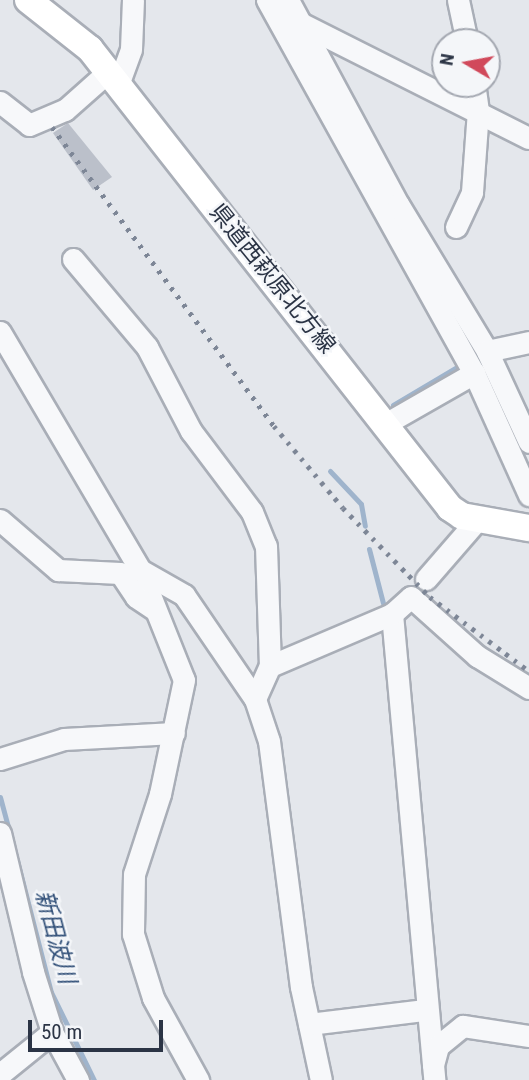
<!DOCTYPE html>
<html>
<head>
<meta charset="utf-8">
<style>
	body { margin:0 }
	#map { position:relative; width:529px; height:1080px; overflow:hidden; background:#e4e7ec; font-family:"Roboto Condensed","Noto Sans JP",sans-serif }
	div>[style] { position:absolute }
	.stream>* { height:5px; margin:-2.5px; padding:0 2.5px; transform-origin:2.5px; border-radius:2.5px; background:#9fb4cc }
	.building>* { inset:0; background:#bbc0ca }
	.roads { filter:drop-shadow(2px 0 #a9aeb7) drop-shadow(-2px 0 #a9aeb7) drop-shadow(0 2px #a9aeb7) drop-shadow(0 -2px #a9aeb7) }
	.minor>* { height:21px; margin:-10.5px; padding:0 10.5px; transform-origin:10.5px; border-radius:10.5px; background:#f7f8fa }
	.major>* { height:26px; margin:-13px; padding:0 13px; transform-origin:13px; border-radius:13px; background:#fff }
	.rail>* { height:5px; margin-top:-2.5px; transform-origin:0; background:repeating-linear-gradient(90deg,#7d8696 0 3.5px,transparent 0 10.5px) }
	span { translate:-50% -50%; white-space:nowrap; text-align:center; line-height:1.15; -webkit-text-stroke:5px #f4f6f9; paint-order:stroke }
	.street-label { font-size:23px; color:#2b3445 }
	.water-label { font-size:24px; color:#34527a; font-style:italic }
	.north { position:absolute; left:431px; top:28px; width:70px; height:70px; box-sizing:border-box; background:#f4f6f9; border:2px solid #a4a8b1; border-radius:50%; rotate:280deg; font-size:19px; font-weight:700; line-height:28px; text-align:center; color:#2b3445 }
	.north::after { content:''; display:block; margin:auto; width:24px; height:32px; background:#d1495b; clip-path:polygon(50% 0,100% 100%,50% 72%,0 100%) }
	.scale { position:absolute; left:28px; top:1020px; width:135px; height:32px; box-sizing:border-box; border:4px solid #2b3445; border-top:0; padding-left:9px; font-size:21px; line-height:24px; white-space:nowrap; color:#2b3445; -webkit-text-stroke:5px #f4f6f9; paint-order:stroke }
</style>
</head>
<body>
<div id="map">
	<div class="stream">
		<i style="left:393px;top:405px;width:78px;rotate:-30.8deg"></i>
		<i style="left:330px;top:471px;width:45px;rotate:46.8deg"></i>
		<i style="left:361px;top:504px;width:22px;rotate:80deg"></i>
		<i style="left:369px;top:549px;width:56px;rotate:75.5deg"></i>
		<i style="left:0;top:797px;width:38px;rotate:75deg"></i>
		<i style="left:17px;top:860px;width:136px;rotate:75.6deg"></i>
		<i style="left:51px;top:992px;width:98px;rotate:64deg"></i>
	</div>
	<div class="building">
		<i style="clip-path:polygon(68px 123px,112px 177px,93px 190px,53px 133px)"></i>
	</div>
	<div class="roads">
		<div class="minor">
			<i style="left:267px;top:0;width:427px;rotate:61deg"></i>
			<i style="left:474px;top:373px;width:134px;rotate:65.7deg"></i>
			<i style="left:288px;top:0;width:232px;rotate:61.7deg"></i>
			<i style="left:398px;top:204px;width:172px;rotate:58.8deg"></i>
			<i style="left:487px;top:351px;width:100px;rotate:65.2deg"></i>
			<i style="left:458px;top:0;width:43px;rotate:77.9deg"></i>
			<i style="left:300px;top:23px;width:256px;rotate:26.7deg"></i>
			<i style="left:118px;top:85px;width:38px;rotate:-70deg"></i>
			<i style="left:131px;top:49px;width:49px;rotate:-87.7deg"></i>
			<i style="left:0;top:102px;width:37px;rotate:38deg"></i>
			<i style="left:29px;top:125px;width:39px;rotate:-23deg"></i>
			<i style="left:65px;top:110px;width:57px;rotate:-41.5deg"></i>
			<i style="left:456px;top:227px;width:38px;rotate:-65deg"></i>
			<i style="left:472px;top:192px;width:81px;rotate:-85.8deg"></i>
			<i style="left:478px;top:111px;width:27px;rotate:-98deg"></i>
			<i style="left:73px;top:259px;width:115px;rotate:49.9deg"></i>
			<i style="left:147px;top:347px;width:95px;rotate:62.4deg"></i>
			<i style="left:191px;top:431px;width:101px;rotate:53deg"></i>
			<i style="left:252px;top:512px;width:37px;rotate:68deg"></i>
			<i style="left:266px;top:546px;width:120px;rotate:88.1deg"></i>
			<i style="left:0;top:332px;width:276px;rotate:59.5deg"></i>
			<i style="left:140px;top:570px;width:118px;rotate:68.2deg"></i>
			<i style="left:184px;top:680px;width:116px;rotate:101.9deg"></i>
			<i style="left:160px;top:794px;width:84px;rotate:108deg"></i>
			<i style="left:134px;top:874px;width:60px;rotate:91deg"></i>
			<i style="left:133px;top:934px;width:67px;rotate:72.6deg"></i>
			<i style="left:153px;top:998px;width:94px;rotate:61.2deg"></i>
			<i style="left:487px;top:351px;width:43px;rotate:-12.1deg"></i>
			<i style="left:385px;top:424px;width:103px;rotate:-29.8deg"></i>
			<i style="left:0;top:520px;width:77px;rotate:40.8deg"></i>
			<i style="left:58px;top:570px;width:62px;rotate:2.8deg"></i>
			<i style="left:120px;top:573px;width:29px;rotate:56deg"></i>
			<i style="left:136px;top:597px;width:23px;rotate:34deg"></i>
			<i style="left:140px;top:570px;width:51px;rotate:29.6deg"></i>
			<i style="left:184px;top:595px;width:126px;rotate:55.7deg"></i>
			<i style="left:255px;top:699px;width:44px;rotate:71.6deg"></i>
			<i style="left:269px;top:741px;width:248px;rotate:82.6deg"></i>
			<i style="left:301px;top:987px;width:95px;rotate:77.9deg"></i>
			<i style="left:426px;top:579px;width:79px;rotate:-49.1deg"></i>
			<i style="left:392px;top:614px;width:468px;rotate:84.8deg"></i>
			<i style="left:255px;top:699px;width:36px;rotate:-66deg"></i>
			<i style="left:270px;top:666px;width:133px;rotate:-23.1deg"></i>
			<i style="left:392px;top:614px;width:25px;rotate:-42deg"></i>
			<i style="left:411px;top:597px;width:89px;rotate:41.8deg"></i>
			<i style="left:477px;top:656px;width:61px;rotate:31.6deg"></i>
			<i style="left:0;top:759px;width:67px;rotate:-17.4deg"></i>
			<i style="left:64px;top:739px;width:110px;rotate:-3.1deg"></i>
			<i style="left:0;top:833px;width:143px;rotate:76.6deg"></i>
			<i style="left:33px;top:972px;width:63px;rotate:72.4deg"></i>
			<i style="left:52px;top:1032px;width:55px;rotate:61.6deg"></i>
			<i style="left:309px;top:1024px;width:117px;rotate:-6.9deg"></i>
			<i style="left:433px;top:1065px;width:20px;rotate:-75deg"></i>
			<i style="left:438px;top:1046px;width:32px;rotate:-39deg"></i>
			<i style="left:463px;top:1026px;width:67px;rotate:8.6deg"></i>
			<i style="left:0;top:1074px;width:67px;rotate:-38.9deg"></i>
		</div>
		<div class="major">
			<i style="left:28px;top:0;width:79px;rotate:38.3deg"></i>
			<i style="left:90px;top:49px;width:583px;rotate:51.89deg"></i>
			<i style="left:450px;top:508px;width:14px;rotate:34deg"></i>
			<i style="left:462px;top:516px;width:68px;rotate:10.2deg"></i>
		</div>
	</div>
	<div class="rail">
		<i style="left:52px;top:127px;width:372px;rotate:53.4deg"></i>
		<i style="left:274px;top:426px;width:107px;rotate:49.9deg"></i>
		<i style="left:343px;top:508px;width:124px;rotate:45.7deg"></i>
		<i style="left:430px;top:597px;width:124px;rotate:36.8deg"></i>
	</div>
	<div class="street-label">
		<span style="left:272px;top:279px;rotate:51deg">県道西萩原北方線</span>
	</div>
	<div class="water-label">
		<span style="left:55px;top:937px;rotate:75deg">新田波川</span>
	</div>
	<div class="north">N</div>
	<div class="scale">50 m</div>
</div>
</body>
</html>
